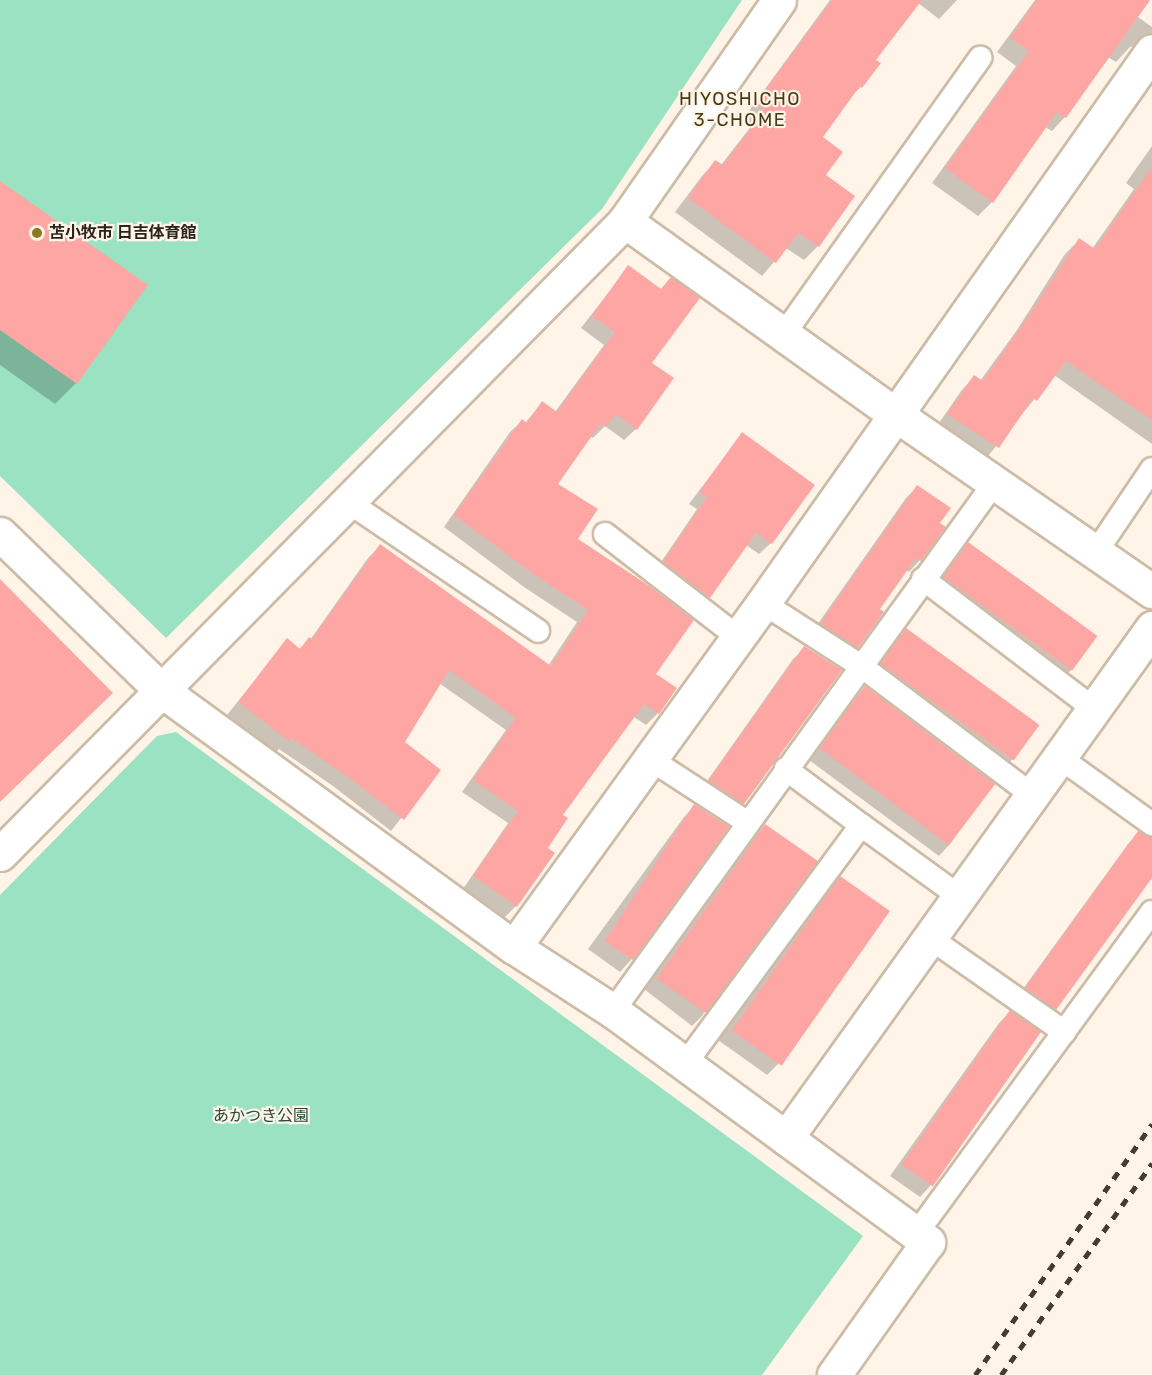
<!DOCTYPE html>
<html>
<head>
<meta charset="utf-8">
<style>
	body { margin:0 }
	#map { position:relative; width:1152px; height:1375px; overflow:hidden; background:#fff4e7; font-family:Rubik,"Noto Sans JP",sans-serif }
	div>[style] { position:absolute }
	.green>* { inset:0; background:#9ae2c2 }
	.shadow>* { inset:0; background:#0003 }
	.building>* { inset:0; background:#fea6a4; transform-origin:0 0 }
	.roads { filter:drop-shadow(2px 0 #ccbca7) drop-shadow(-2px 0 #ccbca7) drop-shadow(0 2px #ccbca7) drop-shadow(0 -2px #ccbca7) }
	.service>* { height:22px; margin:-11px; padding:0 11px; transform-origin:11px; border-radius:11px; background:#fff }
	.minor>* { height:33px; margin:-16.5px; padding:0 16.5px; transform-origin:16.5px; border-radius:16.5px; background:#fff }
	.rail>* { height:4.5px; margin-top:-2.25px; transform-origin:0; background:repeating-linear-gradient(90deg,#423c33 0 8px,transparent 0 16px) }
	.dots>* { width:16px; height:16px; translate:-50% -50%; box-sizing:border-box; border:3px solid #fff4e7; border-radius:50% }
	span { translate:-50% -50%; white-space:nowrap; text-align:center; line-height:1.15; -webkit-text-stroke:4.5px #fff4e7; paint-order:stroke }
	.poi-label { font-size:16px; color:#29231b; font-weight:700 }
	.left { translate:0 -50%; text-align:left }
	.park-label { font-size:16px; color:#224a3a }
	.neighbourhood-label { font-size:18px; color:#453c13; letter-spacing:1.5px }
</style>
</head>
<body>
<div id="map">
	<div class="green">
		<i style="clip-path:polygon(0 0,742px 0,602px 209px,166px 638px,0 476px)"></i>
		<i style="clip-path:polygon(176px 732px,863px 1236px,762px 1375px,0 1375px,0 895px,157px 736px)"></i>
	</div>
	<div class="shadow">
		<i style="clip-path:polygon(830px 0,957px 0,939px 19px,918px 3px,874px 60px,861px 87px,848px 99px,821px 138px,824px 176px,818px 246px,804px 260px,786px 248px,762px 276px,675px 212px,702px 176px,715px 162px,721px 165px,752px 125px,743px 119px)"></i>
		<i style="clip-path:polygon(1035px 0,1150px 0,1138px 17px,1152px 27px,1152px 53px,1138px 46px,1130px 47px,1116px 62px,1108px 57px,1065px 117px,1052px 131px,1045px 127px,992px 202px,978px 216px,932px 183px,1016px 66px,997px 52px)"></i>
		<i style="clip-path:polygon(1152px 146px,1152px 444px,1054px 375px,984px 461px,935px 429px,961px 391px,974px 377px,980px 381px,1017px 330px,1065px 254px,1079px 240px,1092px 249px,1134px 189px,1126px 183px)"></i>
		<i style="clip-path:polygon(0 183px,146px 285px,76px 383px,55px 404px,0 365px)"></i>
		<i style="clip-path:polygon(628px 267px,660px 290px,671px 279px,636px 429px,624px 440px,605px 426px,593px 438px,590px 436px,556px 484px,576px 539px,654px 674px,675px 688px,658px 713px,646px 725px,634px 717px,561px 815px,516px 906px,504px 918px,463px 889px,508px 823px,462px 792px,506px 730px,439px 683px,403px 743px,439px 770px,391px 831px,333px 786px,279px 749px,276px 752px,227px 715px,287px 640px,299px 649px,310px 640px,368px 558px,380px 546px,548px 666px,577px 622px,524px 587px,444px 527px,510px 432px,522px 421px,525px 423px,542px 403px,555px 412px,604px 345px,581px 328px)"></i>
		<i style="clip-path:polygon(742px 434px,813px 485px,771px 543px,759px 554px,746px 545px,709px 597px,698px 608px,653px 574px,697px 509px,689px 504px)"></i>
		<i style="clip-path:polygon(917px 487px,938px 523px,944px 527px,920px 560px,909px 572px,906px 569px,877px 609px,857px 647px,846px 658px,810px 635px,906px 498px)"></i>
		<i style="clip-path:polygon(968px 544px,1072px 669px,1061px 680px,933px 589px)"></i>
		<i style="clip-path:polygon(906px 630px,1037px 726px,1010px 762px,994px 778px,865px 681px,890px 647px)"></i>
		<i style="clip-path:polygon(805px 648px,784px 743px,742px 803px,731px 814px,700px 791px,793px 659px)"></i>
		<i style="clip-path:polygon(865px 688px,950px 844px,939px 856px,809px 760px)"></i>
		<i style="clip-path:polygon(695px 806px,727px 827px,631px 960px,620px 972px,588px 949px,684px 817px)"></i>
		<i style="clip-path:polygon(765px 826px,703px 1015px,692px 1026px,644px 989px,754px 837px)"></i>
		<i style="clip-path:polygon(1139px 833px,1152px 839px,1152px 873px,1055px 1009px,1044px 1020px,1015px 1000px,1128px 844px)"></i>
		<i style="clip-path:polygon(840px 878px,778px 1064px,767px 1075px,718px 1040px,829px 889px)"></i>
		<i style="clip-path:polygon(1010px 1012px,1039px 1033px,931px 1185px,920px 1197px,890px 1176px,999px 1023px)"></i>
	</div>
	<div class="building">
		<i style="clip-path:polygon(832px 0,922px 0,876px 60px,881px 63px,862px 88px,860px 86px,823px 137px,843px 152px,826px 175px,855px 196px,819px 247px,798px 233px,776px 263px,688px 198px,715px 160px,723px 165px,764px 111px,755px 104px)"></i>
		<i style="clip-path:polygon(1037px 0,1150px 0,1066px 118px,1057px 112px,993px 203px,945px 168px,1029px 51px,1010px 38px)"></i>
		<i style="clip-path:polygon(1152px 167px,1152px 420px,1066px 361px,1037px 401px,1033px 398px,999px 448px,947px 414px,974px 375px,983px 381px,1030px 314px,1079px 238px,1095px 249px)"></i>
		<i style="clip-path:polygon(0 181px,148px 285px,77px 384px,0 330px)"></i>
		<i style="clip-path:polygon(628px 265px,661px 289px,671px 277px,700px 298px,652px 363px,674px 378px,637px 430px,616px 414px,606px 427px,601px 423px,558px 484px,598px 509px,578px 539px,648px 585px,694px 620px,656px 674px,677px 688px,659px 714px,644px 704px,563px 815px,568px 818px,548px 848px,555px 853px,517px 907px,473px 876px,518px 811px,473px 780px,516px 718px,449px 670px,405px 742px,441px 770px,404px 820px,344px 774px,291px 738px,289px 741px,238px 702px,287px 638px,300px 649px,309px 637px,312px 639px,380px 544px,551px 666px,588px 610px,536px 576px,454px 515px,522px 419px,527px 423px,542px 401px,557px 412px,615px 332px,592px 316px)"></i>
		<i style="clip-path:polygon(742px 432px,815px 485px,772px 544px,756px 533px,710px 598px,663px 562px,707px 497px,699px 492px)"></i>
		<i style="clip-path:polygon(917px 485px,951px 508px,940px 523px,946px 527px,921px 561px,916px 558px,880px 609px,884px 612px,858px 648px,820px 624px)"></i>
		<i style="left:968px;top:542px;width:160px;height:43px;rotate:36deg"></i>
		<i style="clip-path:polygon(0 579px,113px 693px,0 802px)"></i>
		<i style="left:906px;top:628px;width:165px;height:44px;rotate:36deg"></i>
		<i style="clip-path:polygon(804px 646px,842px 670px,744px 804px,710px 782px,710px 778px)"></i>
		<i style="left:865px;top:686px;width:163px;height:77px;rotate:37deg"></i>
		<i style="left:694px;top:804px;width:42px;height:164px;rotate:33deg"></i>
		<i style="left:765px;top:824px;width:65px;height:189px;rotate:35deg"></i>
		<i style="clip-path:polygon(1138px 831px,1152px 837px,1152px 878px,1056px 1010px,1025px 988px)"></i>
		<i style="left:840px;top:876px;width:61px;height:189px;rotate:35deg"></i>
		<i style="left:1010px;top:1010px;width:38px;height:189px;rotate:35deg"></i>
	</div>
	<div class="roads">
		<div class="service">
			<i style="left:784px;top:334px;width:339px;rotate:-54.6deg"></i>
			<i style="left:347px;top:501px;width:231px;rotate:34.2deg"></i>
			<i style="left:605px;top:534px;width:168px;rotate:37.8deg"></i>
			<i style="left:1096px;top:552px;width:100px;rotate:-56deg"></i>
			<i style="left:923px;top:579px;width:215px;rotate:37.2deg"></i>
			<i style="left:763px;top:603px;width:117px;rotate:32.7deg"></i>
			<i style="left:861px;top:666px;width:214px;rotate:37deg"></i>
			<i style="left:1059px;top:757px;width:115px;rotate:35.8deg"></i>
			<i style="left:650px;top:759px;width:117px;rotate:33.1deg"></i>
			<i style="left:861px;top:825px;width:122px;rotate:36deg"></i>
			<i style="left:930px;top:938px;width:164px;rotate:35deg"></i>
			<i style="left:613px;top:1011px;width:653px;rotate:-54.17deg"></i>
			<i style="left:685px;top:1064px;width:297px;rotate:-53.6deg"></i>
			<i style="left:861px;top:825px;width:94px;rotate:-143.3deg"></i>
			<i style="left:916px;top:1234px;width:399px;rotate:-53.8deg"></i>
		</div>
		<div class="minor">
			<i style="left:625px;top:221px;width:332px;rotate:35.6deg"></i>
			<i style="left:895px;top:414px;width:312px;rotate:34.6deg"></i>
			<i style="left:0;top:534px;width:224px;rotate:44.1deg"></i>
			<i style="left:161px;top:690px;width:437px;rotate:36.1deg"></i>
			<i style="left:514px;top:947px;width:118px;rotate:32.9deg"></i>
			<i style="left:613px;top:1011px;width:391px;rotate:36.3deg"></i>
			<i style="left:928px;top:1242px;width:163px;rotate:125.3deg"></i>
			<i style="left:0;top:854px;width:890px;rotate:-45.36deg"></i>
			<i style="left:625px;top:221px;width:269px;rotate:-55.1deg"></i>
			<i style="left:514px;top:947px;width:425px;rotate:-54.1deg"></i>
			<i style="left:763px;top:603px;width:675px;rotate:-54.83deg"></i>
			<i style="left:786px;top:1138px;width:628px;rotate:-54.33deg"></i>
		</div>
	</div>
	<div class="rail">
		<i style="left:975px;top:1375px;width:307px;rotate:-54.8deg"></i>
		<i style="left:1001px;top:1375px;width:260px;rotate:-54.5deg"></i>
	</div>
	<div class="dots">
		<i style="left:37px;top:233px;background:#8b791e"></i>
	</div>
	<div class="poi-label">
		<span class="left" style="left:49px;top:233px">苫小牧市 日吉体育館</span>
	</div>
	<div class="park-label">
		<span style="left:261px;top:1116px">あかつき公園</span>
	</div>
	<div class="neighbourhood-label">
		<span style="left:740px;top:110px">HIYOSHICHO<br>3-CHOME</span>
	</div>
</div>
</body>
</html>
